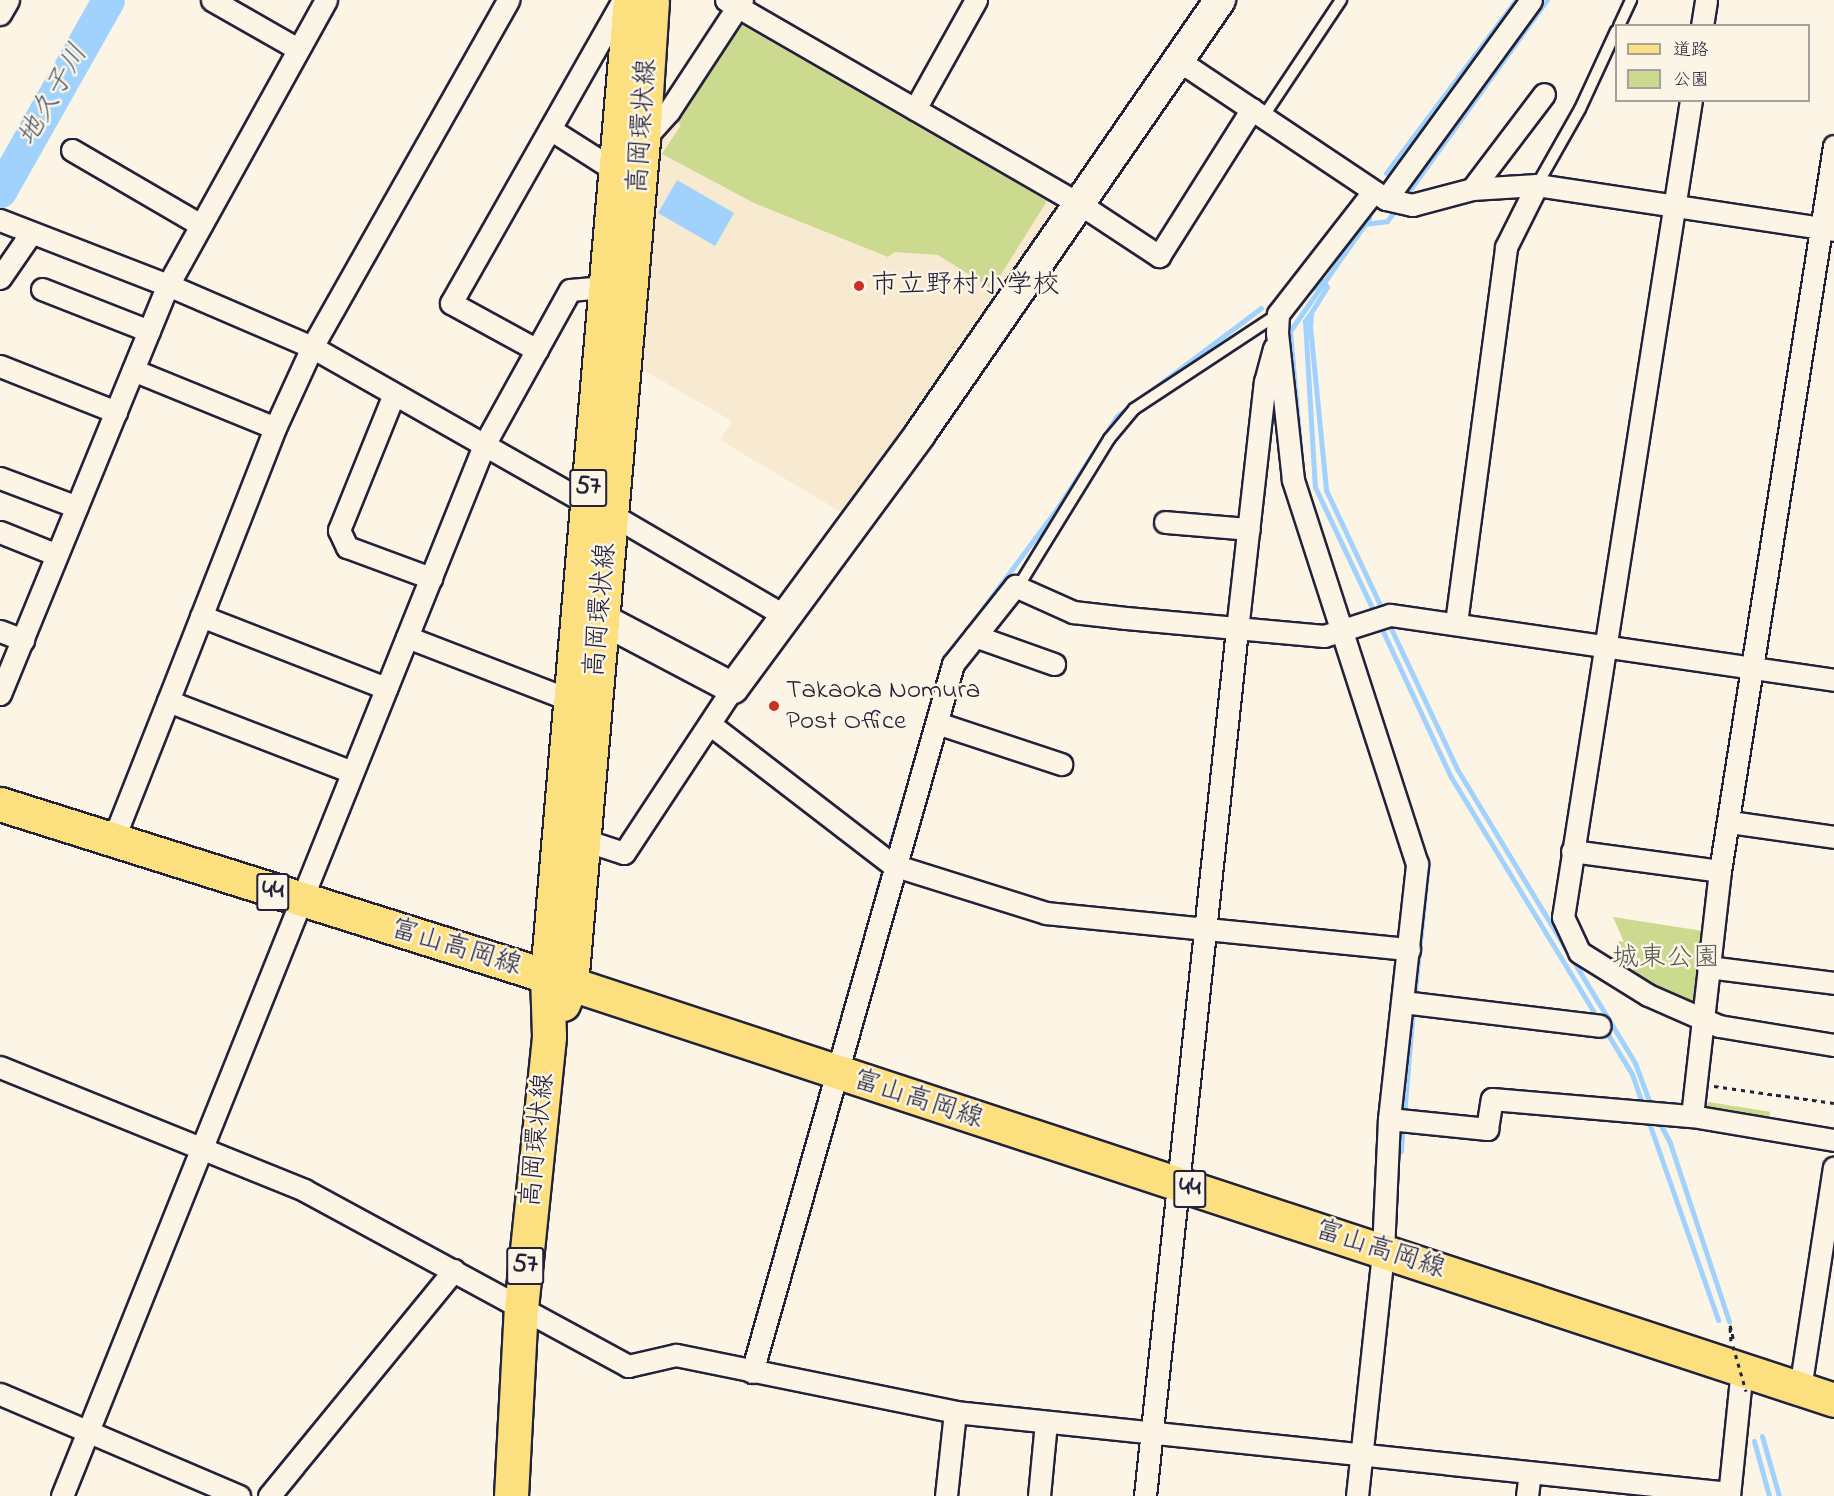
<!DOCTYPE html>
<html>
<head>
<meta charset="utf-8">
<style>
	body { margin:0 }
	#map { position:relative; width:1834px; height:1496px; overflow:hidden; background:#fcf5e5; font-family:"Indie Flower","Klee One",sans-serif }
	div>[style] { position:absolute }
	.built>* { inset:0; background:#f8ead1 }
	.green>* { inset:0; background:#cbda8e; transform-origin:0 0 }
	.water>* { inset:0; background:#a1d2fe; transform-origin:0 0 }
	.stream>* { height:5px; margin:-2.5px; padding:0 2.5px; transform-origin:2.5px; border-radius:2.5px; background:#a1d2fe }
	.river>* { height:33px; margin:-16.5px; padding:0 16.5px; transform-origin:16.5px; border-radius:16.5px; background:#a1d2fe }
	.path>* { height:3px; margin-top:-1.5px; transform-origin:0; background:repeating-linear-gradient(90deg,#22223b 0 4.5px,transparent 0 9px) }
	.roads { filter:drop-shadow(2px 0 #22223b) drop-shadow(-2px 0 #22223b) drop-shadow(0 2px #22223b) drop-shadow(0 -2px #22223b) }
	.lane>* { height:10px; margin:-5px; padding:0 5px; transform-origin:5px; border-radius:5px; background:#fcf5e5 }
	.street>* { height:21px; margin:-10.5px; padding:0 10.5px; transform-origin:10.5px; border-radius:10.5px; background:#fcf5e5 }
	.secondary>* { height:30px; margin:-15px; padding:0 15px; transform-origin:15px; border-radius:15px; background:#fcf5e5 }
	.primary>* { height:33px; margin:-16.5px; padding:0 16.5px; transform-origin:16.5px; border-radius:16.5px; background:#fce080 }
	.path-bridge>* { height:3px; margin-top:-1.5px; transform-origin:0; background:repeating-linear-gradient(90deg,#22223b 0 4.5px,transparent 0 9px) }
	.dots>* { width:16px; height:16px; translate:-50% -50%; box-sizing:border-box; border:3px solid #fcf5e5; border-radius:50% }
	span { translate:-50% -50%; white-space:nowrap; text-align:center; line-height:1.15; -webkit-text-stroke:5px #fcf5e5; paint-order:stroke }
	.shield-label span { padding:2px 4px; background:#fcf5e5; border:2px solid; border-radius:4px; -webkit-text-stroke-width:0 }
	.shield-label { font-size:26px; color:#22223b; font-weight:700 }
	.street-label { font-size:27px; color:#22223b }
	.poi-label { font-size:27px; color:#22223b }
	.left { translate:0 -50%; text-align:left }
	.park-label { font-size:27px; color:#555954 }
	.water-label { font-size:28px; color:#485776; font-style:italic }
	.legend { position:absolute; left:1615px; top:24px; width:195px; height:78px; box-sizing:border-box; background:#fcf5e5; border:2px solid #a5a1a1; margin:0; padding:8px 10px; list-style:none; font-size:18px; color:#22223b }
	.legend li { display:flex; align-items:center; gap:12px; height:30px }
	.legend b { width:30px; border:2px solid #a5a1a1 }
</style>
</head>
<body>
<div id="map">
	<div class="built">
		<i style="clip-path:polygon(739px 22px,1059px 201px,908px 428px,844px 514px,720px 440px,732px 421px,636px 366px,648px 157px)"></i>
	</div>
	<div class="green">
		<i style="clip-path:polygon(742px 25px,1047px 201px,992px 289px,938px 255px,895px 252px,888px 257px,754px 203px,662px 154px,681px 125px,675px 120px)"></i>
		<i style="clip-path:polygon(1613px 917px,1703px 931px,1693px 1020px,1630px 994px,1634px 962px,1616px 953px,1619px 941px,1624px 942px)"></i>
		<i style="left:1708px;top:1102px;width:63px;height:24px;rotate:9deg"></i>
	</div>
	<div class="water">
		<i style="left:677px;top:180px;width:66px;height:38px;rotate:30deg"></i>
	</div>
	<div class="stream">
		<i style="left:1386px;top:173px;width:216px;rotate:-53.1deg"></i>
		<i style="left:1404px;top:198px;width:244px;rotate:-54.2deg"></i>
		<i style="left:1364px;top:224px;width:23px;rotate:-7deg"></i>
		<i style="left:1387px;top:221px;width:16px;rotate:-52deg"></i>
		<i style="left:1323px;top:281px;width:7px;rotate:56deg"></i>
		<i style="left:1327px;top:287px;width:31px;rotate:122deg"></i>
		<i style="left:1311px;top:313px;width:13px;rotate:94deg"></i>
		<i style="left:1310px;top:326px;width:165px;rotate:84.4deg"></i>
		<i style="left:1326px;top:490px;width:134px;rotate:64.8deg"></i>
		<i style="left:1303px;top:296px;width:20px;rotate:-37deg"></i>
		<i style="left:1310px;top:314px;width:9px;rotate:126deg"></i>
		<i style="left:1305px;top:321px;width:166px;rotate:86.6deg"></i>
		<i style="left:1315px;top:487px;width:140px;rotate:64.7deg"></i>
		<i style="left:1303px;top:480px;width:150px;rotate:-95deg"></i>
		<i style="left:1290px;top:331px;width:138px;rotate:-55deg"></i>
		<i style="left:1387px;top:620px;width:165px;rotate:64.8deg"></i>
		<i style="left:1457px;top:769px;width:344px;rotate:58.8deg"></i>
		<i style="left:1635px;top:1063px;width:46px;rotate:69.6deg"></i>
		<i style="left:972px;top:623px;width:144px;rotate:-53.4deg"></i>
		<i style="left:1058px;top:507px;width:108px;rotate:-57deg"></i>
		<i style="left:1117px;top:416px;width:180px;rotate:-36.9deg"></i>
		<i style="left:1380px;top:625px;width:168px;rotate:65deg"></i>
		<i style="left:1451px;top:777px;width:285px;rotate:58.7deg"></i>
		<i style="left:887px;top:855px;width:87px;rotate:-73.2deg"></i>
		<i style="left:877px;top:891px;width:28px;rotate:-73deg"></i>
		<i style="left:1414px;top:1000px;width:136px;rotate:-84.1deg"></i>
		<i style="left:1428px;top:865px;width:9px;rotate:-111deg"></i>
		<i style="left:841px;top:1021px;width:13px;rotate:-77deg"></i>
		<i style="left:1604px;top:1028px;width:54px;rotate:58.7deg"></i>
		<i style="left:1632px;top:1074px;width:36px;rotate:71deg"></i>
		<i style="left:1404px;top:1116px;width:107px;rotate:-85.2deg"></i>
		<i style="left:1647px;top:1117px;width:215px;rotate:70.7deg"></i>
		<i style="left:1658px;top:1120px;width:26px;rotate:62deg"></i>
		<i style="left:1670px;top:1143px;width:188px;rotate:71.7deg"></i>
		<i style="left:1401px;top:1151px;width:26px;rotate:-86deg"></i>
		<i style="left:1762px;top:1436px;width:62px;rotate:74.2deg"></i>
		<i style="left:1754px;top:1441px;width:57px;rotate:74.7deg"></i>
	</div>
	<div class="river">
		<i style="left:0;top:191px;width:219px;rotate:-60.5deg"></i>
	</div>
	<div class="path">
		<i style="left:1714px;top:1086px;width:121px;rotate:8.1deg"></i>
		<i style="left:1731px;top:1341px;width:16px;rotate:-94deg"></i>
		<i style="left:1730px;top:1325px;width:16px;rotate:76deg"></i>
	</div>
	<div class="roads">
		<div class="lane">
			<i style="left:1619px;top:26px;width:29px;rotate:-65deg"></i>
			<i style="left:1263px;top:117px;width:141px;rotate:-56.3deg"></i>
			<i style="left:1537px;top:185px;width:87px;rotate:-60.5deg"></i>
			<i style="left:1580px;top:109px;width:86px;rotate:-65.2deg"></i>
			<i style="left:1018px;top:587px;width:174px;rotate:-58.4deg"></i>
			<i style="left:1109px;top:439px;width:39px;rotate:-50deg"></i>
			<i style="left:1134px;top:409px;width:173px;rotate:-33.4deg"></i>
		</div>
		<div class="street">
			<i style="left:212px;top:0;width:99px;rotate:29.7deg"></i>
			<i style="left:726px;top:0;width:409px;rotate:30deg"></i>
			<i style="left:1080px;top:204px;width:95px;rotate:33.4deg"></i>
			<i style="left:1159px;top:256px;width:174px;rotate:-57.7deg"></i>
			<i style="left:0;top:14px;width:16px;rotate:-60deg"></i>
			<i style="left:1702px;top:26px;width:26px;rotate:-81deg"></i>
			<i style="left:1178px;top:60px;width:250px;rotate:33.8deg"></i>
			<i style="left:1386px;top:199px;width:27px;rotate:13deg"></i>
			<i style="left:1412px;top:205px;width:62px;rotate:-14.9deg"></i>
			<i style="left:1472px;top:189px;width:65px;rotate:-3.5deg"></i>
			<i style="left:1537px;top:185px;width:300px;rotate:8.6deg"></i>
			<i style="left:1691px;top:100px;width:827px;rotate:98.9deg"></i>
			<i style="left:1563px;top:917px;width:38px;rotate:65deg"></i>
			<i style="left:1579px;top:952px;width:81px;rotate:31.9deg"></i>
			<i style="left:1648px;top:995px;width:77px;rotate:23.6deg"></i>
			<i style="left:1719px;top:1026px;width:117px;rotate:9.4deg"></i>
			<i style="left:915px;top:109px;width:125px;rotate:-60.8deg"></i>
			<i style="left:550px;top:129px;width:78px;rotate:32.5deg"></i>
			<i style="left:643px;top:140px;width:39px;rotate:-48deg"></i>
			<i style="left:669px;top:111px;width:133px;rotate:-56.7deg"></i>
			<i style="left:72px;top:150px;width:149px;rotate:30.2deg"></i>
			<i style="left:1472px;top:189px;width:119px;rotate:-52.8deg"></i>
			<i style="left:1386px;top:199px;width:246px;rotate:-53.9deg"></i>
			<i style="left:0;top:220px;width:180px;rotate:21.2deg"></i>
			<i style="left:168px;top:285px;width:157px;rotate:23.3deg"></i>
			<i style="left:312px;top:347px;width:316px;rotate:29.6deg"></i>
			<i style="left:0;top:278px;width:55px;rotate:-55.4deg"></i>
			<i style="left:42px;top:289px;width:115px;rotate:21.4deg"></i>
			<i style="left:537px;top:350px;width:98px;rotate:-151.3deg"></i>
			<i style="left:451px;top:303px;width:348px;rotate:-60.4deg"></i>
			<i style="left:0;top:366px;width:125px;rotate:21.6deg"></i>
			<i style="left:133px;top:370px;width:153px;rotate:22.2deg"></i>
			<i style="left:275px;top:428px;width:89px;rotate:-65.4deg"></i>
			<i style="left:312px;top:347px;width:399px;rotate:-60.5deg"></i>
			<i style="left:394px;top:394px;width:147px;rotate:112deg"></i>
			<i style="left:339px;top:530px;width:19px;rotate:65deg"></i>
			<i style="left:347px;top:547px;width:90px;rotate:20.3deg"></i>
			<i style="left:275px;top:428px;width:293px;rotate:111.4deg"></i>
			<i style="left:168px;top:701px;width:197px;rotate:21.1deg"></i>
			<i style="left:0;top:478px;width:82px;rotate:20.6deg"></i>
			<i style="left:609px;top:513px;width:204px;rotate:30.3deg"></i>
			<i style="left:1165px;top:522px;width:84px;rotate:4.8deg"></i>
			<i style="left:0;top:532px;width:61px;rotate:22deg"></i>
			<i style="left:201px;top:616px;width:199px;rotate:21.3deg"></i>
			<i style="left:1456px;top:623px;width:379px;rotate:-82.4deg"></i>
			<i style="left:1506px;top:247px;width:69px;rotate:-63.4deg"></i>
			<i style="left:0;top:631px;width:25px;rotate:21deg"></i>
			<i style="left:975px;top:636px;width:84px;rotate:19.5deg"></i>
			<i style="left:407px;top:637px;width:175px;rotate:21.1deg"></i>
			<i style="left:0;top:694px;width:442px;rotate:-67.7deg"></i>
			<i style="left:168px;top:285px;width:326px;rotate:-61deg"></i>
			<i style="left:937px;top:723px;width:131px;rotate:18.3deg"></i>
			<i style="left:711px;top:725px;width:230px;rotate:37.6deg"></i>
			<i style="left:893px;top:865px;width:160px;rotate:17.4deg"></i>
			<i style="left:1046px;top:913px;width:365px;rotate:5.7deg"></i>
			<i style="left:1730px;top:822px;width:105px;rotate:8.2deg"></i>
			<i style="left:581px;top:839px;width:45px;rotate:18deg"></i>
			<i style="left:624px;top:853px;width:198px;rotate:-56.6deg"></i>
			<i style="left:113px;top:840px;width:149px;rotate:-68.4deg"></i>
			<i style="left:1572px;top:851px;width:149px;rotate:7.7deg"></i>
			<i style="left:1708px;top:967px;width:127px;rotate:7.2deg"></i>
			<i style="left:1403px;top:1002px;width:198px;rotate:6.9deg"></i>
			<i style="left:0;top:1067px;width:328px;rotate:22deg"></i>
			<i style="left:304px;top:1190px;width:369px;rotate:28.5deg"></i>
			<i style="left:628px;top:1366px;width:49px;rotate:-12.9deg"></i>
			<i style="left:676px;top:1355px;width:285px;rotate:11.5deg"></i>
			<i style="left:955px;top:1412px;width:778px;rotate:5.97deg"></i>
			<i style="left:1692px;top:1116px;width:247px;rotate:-83.5deg"></i>
			<i style="left:1720px;top:871px;width:734px;rotate:-81.06deg"></i>
			<i style="left:1389px;top:1119px;width:99px;rotate:5.8deg"></i>
			<i style="left:1487px;top:1129px;width:30px;rotate:-81deg"></i>
			<i style="left:1492px;top:1099px;width:201px;rotate:4.9deg"></i>
			<i style="left:1692px;top:1116px;width:144px;rotate:9.6deg"></i>
			<i style="left:752px;top:1372px;width:736px;rotate:-74.15deg"></i>
			<i style="left:953px;top:664px;width:100px;rotate:-51.5deg"></i>
			<i style="left:1015px;top:586px;width:64px;rotate:24.1deg"></i>
			<i style="left:1073px;top:612px;width:53px;rotate:6.5deg"></i>
			<i style="left:1126px;top:618px;width:199px;rotate:5.2deg"></i>
			<i style="left:1324px;top:636px;width:69px;rotate:-17.7deg"></i>
			<i style="left:1390px;top:615px;width:449px;rotate:8.3deg"></i>
			<i style="left:1800px;top:1389px;width:224px;rotate:-81.3deg"></i>
			<i style="left:0;top:1394px;width:260px;rotate:23.1deg"></i>
			<i style="left:62px;top:1496px;width:1133px;rotate:-68.12deg"></i>
			<i style="left:484px;top:445px;width:177px;rotate:-61deg"></i>
			<i style="left:570px;top:290px;width:37px;rotate:-5deg"></i>
			<i style="left:269px;top:1496px;width:292px;rotate:-50.7deg"></i>
			<i style="left:946px;top:1496px;width:84px;rotate:-83.9deg"></i>
			<i style="left:1039px;top:1496px;width:74px;rotate:-84.6deg"></i>
			<i style="left:1145px;top:1496px;width:871px;rotate:-83.94deg"></i>
			<i style="left:1237px;top:630px;width:250px;rotate:-83.6deg"></i>
			<i style="left:1265px;top:382px;width:35px;rotate:-75deg"></i>
			<i style="left:1357px;top:1496px;width:246px;rotate:-83.9deg"></i>
			<i style="left:1383px;top:1251px;width:132px;rotate:-87.4deg"></i>
			<i style="left:1389px;top:1119px;width:257px;rotate:-83.7deg"></i>
			<i style="left:1417px;top:864px;width:404px;rotate:-107.9deg"></i>
			<i style="left:1293px;top:480px;width:148px;rotate:-96.2deg"></i>
			<i style="left:1277px;top:333px;width:19px;rotate:-87deg"></i>
			<i style="left:1278px;top:314px;width:155px;rotate:-52.1deg"></i>
			<i style="left:1527px;top:1496px;width:23px;rotate:-83deg"></i>
			<i style="left:1729px;top:1496px;width:129px;rotate:-84.2deg"></i>
		</div>
		<div class="secondary">
			<i style="left:580px;top:618px;width:20px"></i>
			<i style="left:600px;top:618px;width:150px;rotate:27.8deg"></i>
			<i style="left:733px;top:688px;width:315px;rotate:-53.6deg"></i>
			<i style="left:920px;top:434px;width:528px;rotate:-55.35deg"></i>
		</div>
		<div class="primary">
			<i style="left:0;top:804px;width:573px;rotate:17.46deg"></i>
			<i style="left:547px;top:976px;width:1355px;rotate:18.23deg"></i>
			<i style="left:563px;top:1004px;width:21px;rotate:-67deg"></i>
			<i style="left:571px;top:985px;width:848px;rotate:-85.13deg"></i>
			<i style="left:643px;top:140px;width:138px;rotate:-86.3deg"></i>
			<i style="left:511px;top:1496px;width:188px;rotate:-87deg"></i>
			<i style="left:521px;top:1308px;width:273px;rotate:-84.1deg"></i>
			<i style="left:549px;top:1036px;width:60px;rotate:-91.9deg"></i>
			<i style="left:547px;top:976px;width:980px;rotate:-85.14deg"></i>
		</div>
	</div>
	<div class="path-bridge">
		<i style="left:1733px;top:1346px;width:47px;rotate:73.9deg"></i>
	</div>
	<div class="dots">
		<i style="left:859px;top:286px;background:#c8321e"></i>
		<i style="left:774px;top:706px;background:#c8321e"></i>
	</div>
	<div class="shield-label">
		<span style="left:588px;top:488px">57</span>
		<span style="left:273px;top:892px">44</span>
		<span style="left:1190px;top:1189px">44</span>
		<span style="left:525px;top:1266px">57</span>
	</div>
	<div class="street-label">
		<span style="left:643px;top:126px;rotate:-86deg">高岡環状線</span>
		<span style="left:601px;top:610px;rotate:-85deg">高岡環状線</span>
		<span style="left:456px;top:948px;rotate:17deg">富山高岡線</span>
		<span style="left:918px;top:1100px;rotate:18deg">富山高岡線</span>
		<span style="left:538px;top:1140px;rotate:-84deg">高岡環状線</span>
		<span style="left:1380px;top:1250px;rotate:18deg">富山高岡線</span>
	</div>
	<div class="poi-label">
		<span class="left" style="left:871px;top:286px">市立野村小学校</span>
		<span class="left" style="left:786px;top:706px">Takaoka Nomura<br>Post Office</span>
	</div>
	<div class="park-label">
		<span style="left:1666px;top:959px">城東公園</span>
	</div>
	<div class="water-label">
		<span style="left:54px;top:96px;rotate:-60deg">地久子川</span>
	</div>
	<ul class="legend">
	<li><b style="height:8px;background:#fce080"></b>道路</li>
	<li><b style="height:16px;background:#cbda8e"></b>公園</li>
	</ul>
</div>
</body>
</html>
